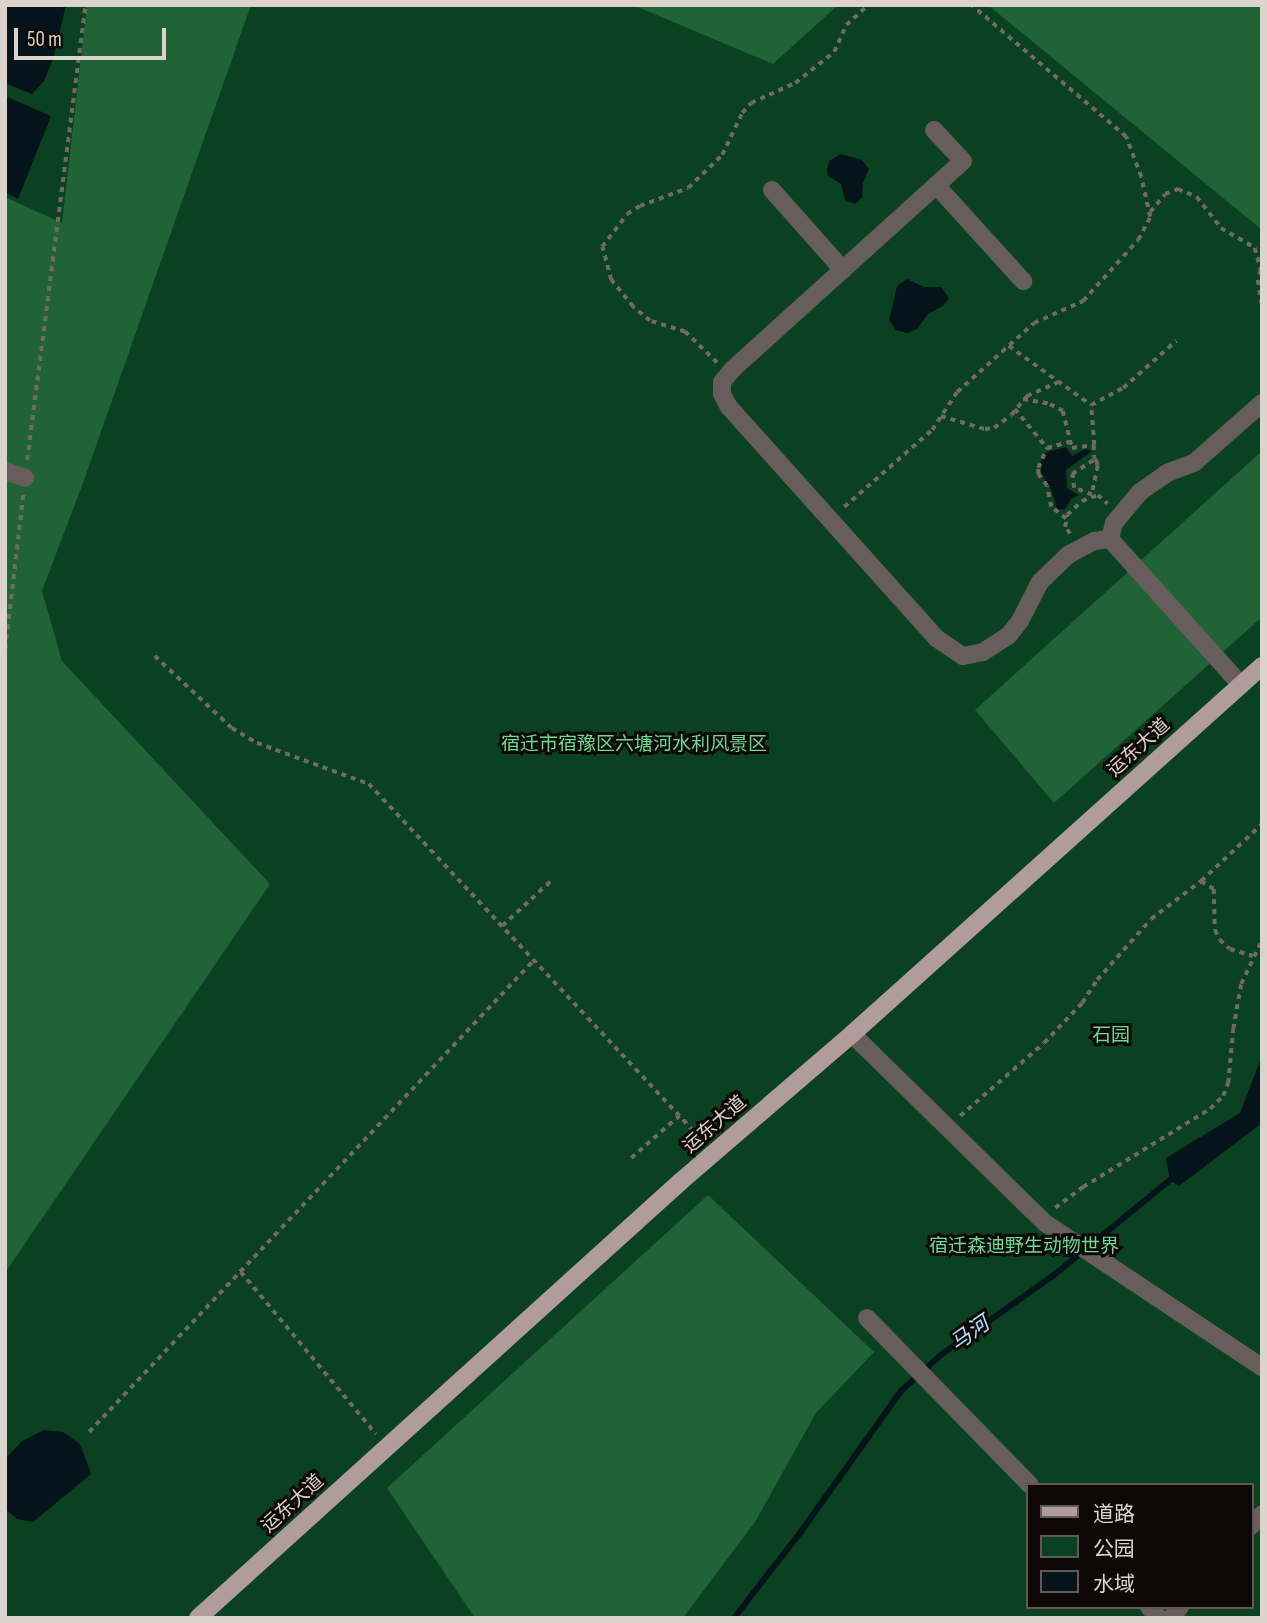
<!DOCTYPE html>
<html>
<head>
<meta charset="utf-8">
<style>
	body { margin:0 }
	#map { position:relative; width:1267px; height:1623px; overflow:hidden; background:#291c12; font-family:"Sofia Sans Condensed","Noto Sans SC",sans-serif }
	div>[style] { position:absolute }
	.green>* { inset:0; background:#0a4120 }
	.forest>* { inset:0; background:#1f6337 }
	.water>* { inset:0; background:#05131a }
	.stream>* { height:6px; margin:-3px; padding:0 3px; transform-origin:3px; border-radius:3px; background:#05131a }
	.path>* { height:3.5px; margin-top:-1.75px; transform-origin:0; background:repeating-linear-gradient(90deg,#746960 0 5px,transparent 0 10px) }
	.minor>* { height:18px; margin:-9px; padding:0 9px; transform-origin:9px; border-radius:9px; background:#675d5c }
	.major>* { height:18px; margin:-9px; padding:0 9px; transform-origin:9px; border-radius:9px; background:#b09c9a }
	span { translate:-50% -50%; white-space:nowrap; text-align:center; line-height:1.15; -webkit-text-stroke:6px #0d0805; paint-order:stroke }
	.park-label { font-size:19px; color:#69dc8e }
	.street-label { font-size:19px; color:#dcd3cc }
	.water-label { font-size:21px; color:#b4e5fe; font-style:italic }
	.frame { position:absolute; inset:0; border:7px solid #dcd3cc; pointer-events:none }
	.legend { position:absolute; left:1026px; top:1483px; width:228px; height:126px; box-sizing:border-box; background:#0d0805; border:2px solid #605955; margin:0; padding:9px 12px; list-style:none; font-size:21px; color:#dcd3cc }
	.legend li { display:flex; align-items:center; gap:14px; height:35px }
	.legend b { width:35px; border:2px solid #605955 }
	.scale { position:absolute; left:14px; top:28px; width:152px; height:32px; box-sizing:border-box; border:4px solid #dcd3cc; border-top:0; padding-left:9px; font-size:21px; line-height:24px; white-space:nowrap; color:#dcd3cc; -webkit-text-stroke:5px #0d0805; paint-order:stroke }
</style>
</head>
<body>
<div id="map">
	<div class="green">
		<i style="clip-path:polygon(evenodd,5px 5px,1262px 5px,1262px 1618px,5px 1618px,5px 5px,1027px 1485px,1251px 1485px,1251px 1607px,1027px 1607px,1027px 1485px)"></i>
	</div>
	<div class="forest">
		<i style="clip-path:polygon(87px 5px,251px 5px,83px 483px,42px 591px,62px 661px,270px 884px,5px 1273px,5px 197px,62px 223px)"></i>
		<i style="clip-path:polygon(633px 5px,838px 5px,773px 64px)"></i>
		<i style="clip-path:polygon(988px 5px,1262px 5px,1262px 230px)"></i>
		<i style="clip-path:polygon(1262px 451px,1262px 617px,1054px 803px,975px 710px)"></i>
		<i style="clip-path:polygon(708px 1195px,874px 1352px,816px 1413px,755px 1522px,683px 1618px,475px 1618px,387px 1488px)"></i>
	</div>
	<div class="water">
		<i style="clip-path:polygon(5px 5px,66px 5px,53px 59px,44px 81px,32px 94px,5px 83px)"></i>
		<i style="clip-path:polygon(5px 96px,51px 116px,18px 199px,5px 192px)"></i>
		<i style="clip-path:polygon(841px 154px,862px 160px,869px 169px,863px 183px,862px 198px,855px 204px,845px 200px,841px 184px,828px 176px,827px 170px,829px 161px)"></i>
		<i style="clip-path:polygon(907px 279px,924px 287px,941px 287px,949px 298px,943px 306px,928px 314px,917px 329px,907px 333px,896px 330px,889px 320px,897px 286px)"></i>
		<i style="clip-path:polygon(1066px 447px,1072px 456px,1085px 449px,1092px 451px,1066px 470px,1067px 488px,1079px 495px,1071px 499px,1065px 509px,1057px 510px,1051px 489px,1041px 473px,1041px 462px,1047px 452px)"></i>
		<i style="clip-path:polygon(1262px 1056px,1262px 1123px,1179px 1186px,1170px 1180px,1166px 1158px,1240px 1113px)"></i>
		<i style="clip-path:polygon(44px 1430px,63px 1432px,80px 1444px,91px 1474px,33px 1522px,17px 1519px,5px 1509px,5px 1459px,22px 1441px)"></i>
	</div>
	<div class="stream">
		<i style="left:734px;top:1618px;width:108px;rotate:-52.2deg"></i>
		<i style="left:800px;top:1533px;width:174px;rotate:-54.6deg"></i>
		<i style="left:901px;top:1391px;width:55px;rotate:-42.1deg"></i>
		<i style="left:942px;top:1354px;width:137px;rotate:-35.2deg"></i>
		<i style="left:1054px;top:1275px;width:158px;rotate:-39.3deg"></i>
	</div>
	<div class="path">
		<i style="left:1150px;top:212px;width:23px;rotate:-50deg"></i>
		<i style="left:1165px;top:194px;width:14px;rotate:-21deg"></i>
		<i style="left:1178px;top:189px;width:21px;rotate:23deg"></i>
		<i style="left:1197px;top:197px;width:39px;rotate:52deg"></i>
		<i style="left:1221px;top:228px;width:39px;rotate:30deg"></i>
		<i style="left:1255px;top:248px;width:23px;rotate:75deg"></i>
		<i style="left:1261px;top:270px;width:10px;rotate:107deg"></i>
		<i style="left:1258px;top:280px;width:24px;rotate:81deg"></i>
		<i style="left:1009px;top:346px;width:101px;rotate:35.7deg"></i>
		<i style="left:717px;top:363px;width:45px;rotate:-135.9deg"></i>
		<i style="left:685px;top:332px;width:37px;rotate:-163deg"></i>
		<i style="left:650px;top:321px;width:22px;rotate:-141deg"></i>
		<i style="left:633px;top:307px;width:35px;rotate:-129deg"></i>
		<i style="left:611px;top:280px;width:34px;rotate:-105deg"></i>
		<i style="left:602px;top:247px;width:41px;rotate:-52.9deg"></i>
		<i style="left:627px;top:214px;width:15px;rotate:-32deg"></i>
		<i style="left:640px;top:206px;width:51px;rotate:-20.6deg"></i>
		<i style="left:688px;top:188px;width:47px;rotate:-44.1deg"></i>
		<i style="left:722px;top:155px;width:47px;rotate:-64.5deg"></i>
		<i style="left:742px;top:113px;width:13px;rotate:-48deg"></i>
		<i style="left:751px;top:103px;width:48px;rotate:-24.4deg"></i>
		<i style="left:795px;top:83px;width:50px;rotate:-38.5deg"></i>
		<i style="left:834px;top:52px;width:30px;rotate:-66deg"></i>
		<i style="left:846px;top:25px;width:30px;rotate:-42deg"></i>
		<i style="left:1023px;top:399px;width:27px;rotate:10deg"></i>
		<i style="left:1050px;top:404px;width:15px;rotate:28deg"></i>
		<i style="left:1063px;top:411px;width:38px;rotate:76deg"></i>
		<i style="left:1072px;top:448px;width:22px;rotate:-8deg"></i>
		<i style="left:1094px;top:445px;width:12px;rotate:90deg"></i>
		<i style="left:1094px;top:457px;width:2px;rotate:63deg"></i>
		<i style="left:1095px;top:459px;width:4px;rotate:56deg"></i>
		<i style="left:1097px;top:462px;width:4px;rotate:76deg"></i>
		<i style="left:1098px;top:466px;width:30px;rotate:102deg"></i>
		<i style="left:1092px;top:495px;width:19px;rotate:-159deg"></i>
		<i style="left:1074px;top:488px;width:14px;rotate:-98deg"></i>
		<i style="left:1072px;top:474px;width:27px;rotate:-33deg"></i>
		<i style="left:1015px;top:409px;width:50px;rotate:50.6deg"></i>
		<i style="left:941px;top:416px;width:46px;rotate:16.5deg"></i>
		<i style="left:985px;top:429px;width:9px;rotate:-6deg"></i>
		<i style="left:994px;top:428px;width:21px;rotate:-37deg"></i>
		<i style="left:1011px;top:415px;width:25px;rotate:-50deg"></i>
		<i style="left:1027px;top:396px;width:34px;rotate:-24deg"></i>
		<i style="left:1094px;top:445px;width:40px;rotate:-94.3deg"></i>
		<i style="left:1091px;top:405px;width:36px;rotate:-28deg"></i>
		<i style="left:1123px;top:388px;width:71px;rotate:-41.6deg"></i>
		<i style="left:27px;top:460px;width:459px;rotate:-82.7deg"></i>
		<i style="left:844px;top:507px;width:117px;rotate:-41.2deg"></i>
		<i style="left:932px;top:430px;width:45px;rotate:-56.7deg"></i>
		<i style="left:957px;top:392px;width:103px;rotate:-41.9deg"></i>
		<i style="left:1034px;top:323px;width:54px;rotate:-24.2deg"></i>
		<i style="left:1083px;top:301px;width:82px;rotate:-48deg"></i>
		<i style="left:1138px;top:240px;width:26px;rotate:-62deg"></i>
		<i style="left:1150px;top:217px;width:41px;rotate:-102.7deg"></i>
		<i style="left:1141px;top:177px;width:43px;rotate:-110.6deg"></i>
		<i style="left:1126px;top:137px;width:204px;rotate:-139.6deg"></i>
		<i style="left:1066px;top:519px;width:19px;rotate:-141deg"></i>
		<i style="left:1051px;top:507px;width:21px;rotate:-101deg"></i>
		<i style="left:1047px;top:486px;width:15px;rotate:-127deg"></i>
		<i style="left:1038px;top:474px;width:6px;rotate:-90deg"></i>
		<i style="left:1038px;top:468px;width:22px;rotate:-66deg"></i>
		<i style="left:1047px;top:448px;width:24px;rotate:-15deg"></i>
		<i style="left:1070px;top:534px;width:9px;rotate:-126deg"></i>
		<i style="left:1065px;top:527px;width:12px;rotate:-81deg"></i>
		<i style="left:1067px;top:515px;width:21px;rotate:-43deg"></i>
		<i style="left:1082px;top:501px;width:17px;rotate:-21deg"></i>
		<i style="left:1098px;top:495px;width:13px;rotate:42deg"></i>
		<i style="left:5px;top:649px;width:155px;rotate:-83.3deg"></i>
		<i style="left:155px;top:656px;width:105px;rotate:43.1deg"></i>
		<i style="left:232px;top:728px;width:29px;rotate:31deg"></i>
		<i style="left:257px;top:743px;width:119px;rotate:20.1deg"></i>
		<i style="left:369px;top:784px;width:486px;rotate:46.9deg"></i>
		<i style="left:1201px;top:881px;width:15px;rotate:32deg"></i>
		<i style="left:1214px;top:889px;width:41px;rotate:88.6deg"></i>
		<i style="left:1215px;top:930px;width:11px;rotate:63deg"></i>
		<i style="left:1220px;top:940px;width:13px;rotate:42deg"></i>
		<i style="left:1230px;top:949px;width:24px;rotate:17deg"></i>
		<i style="left:502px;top:926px;width:67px;rotate:-42.6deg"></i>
		<i style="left:960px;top:1116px;width:111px;rotate:-41deg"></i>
		<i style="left:1044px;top:1043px;width:55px;rotate:-46.5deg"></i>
		<i style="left:1082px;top:1003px;width:27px;rotate:-57deg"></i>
		<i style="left:1097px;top:980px;width:81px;rotate:-48.5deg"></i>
		<i style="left:1151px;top:919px;width:63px;rotate:-37.2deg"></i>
		<i style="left:1201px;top:881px;width:83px;rotate:-43.1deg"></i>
		<i style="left:631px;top:1158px;width:64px;rotate:-41.2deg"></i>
		<i style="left:1055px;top:1208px;width:35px;rotate:-37deg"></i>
		<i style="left:1083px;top:1187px;width:149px;rotate:-31.6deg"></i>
		<i style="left:1210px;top:1109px;width:18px;rotate:-45deg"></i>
		<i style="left:1223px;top:1096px;width:14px;rotate:-69deg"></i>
		<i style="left:1228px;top:1083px;width:54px;rotate:-84.7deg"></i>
		<i style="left:1233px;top:1029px;width:46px;rotate:-79.9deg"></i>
		<i style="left:1241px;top:984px;width:49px;rotate:-64.5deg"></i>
		<i style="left:241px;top:1272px;width:211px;rotate:50.2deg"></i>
		<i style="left:89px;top:1432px;width:649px;rotate:-46.69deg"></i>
	</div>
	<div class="minor">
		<i style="left:934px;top:130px;width:42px;rotate:46.9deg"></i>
		<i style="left:963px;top:161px;width:310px;rotate:137.9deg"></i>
		<i style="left:733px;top:369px;width:17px;rotate:130deg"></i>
		<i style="left:722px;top:382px;width:12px;rotate:90deg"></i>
		<i style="left:722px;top:394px;width:15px;rotate:62deg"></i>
		<i style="left:729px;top:407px;width:310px;rotate:48.1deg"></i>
		<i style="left:936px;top:638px;width:32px;rotate:34deg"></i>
		<i style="left:963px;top:656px;width:20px;rotate:-11deg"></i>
		<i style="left:983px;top:652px;width:31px;rotate:-33deg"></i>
		<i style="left:1009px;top:635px;width:18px;rotate:-52deg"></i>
		<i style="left:1020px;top:621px;width:44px;rotate:-62.9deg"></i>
		<i style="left:1040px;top:582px;width:39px;rotate:-44deg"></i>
		<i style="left:1068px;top:555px;width:30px;rotate:-28deg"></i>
		<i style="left:1094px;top:541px;width:16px;rotate:-7deg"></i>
		<i style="left:936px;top:185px;width:130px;rotate:47.8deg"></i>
		<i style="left:772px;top:190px;width:107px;rotate:48.4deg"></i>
		<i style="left:5px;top:471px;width:21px;rotate:19deg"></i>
		<i style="left:1241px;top:685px;width:196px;rotate:-131.9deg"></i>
		<i style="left:1110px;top:539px;width:16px;rotate:-76deg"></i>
		<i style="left:1114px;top:523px;width:40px;rotate:-50deg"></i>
		<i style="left:1140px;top:492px;width:33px;rotate:-35deg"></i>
		<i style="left:1167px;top:473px;width:30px;rotate:-21deg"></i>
		<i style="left:1195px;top:462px;width:89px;rotate:-41.4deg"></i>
		<i style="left:852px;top:1034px;width:270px;rotate:44.4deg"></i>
		<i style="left:1045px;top:1223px;width:260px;rotate:33.6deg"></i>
		<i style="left:867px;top:1318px;width:233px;rotate:45.7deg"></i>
		<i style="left:1251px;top:1526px;width:16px;rotate:-47deg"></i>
		<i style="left:1149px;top:1607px;width:15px;rotate:48deg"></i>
		<i style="left:1171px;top:1618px;width:14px;rotate:-51deg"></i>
	</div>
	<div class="major">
		<i style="left:198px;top:1618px;width:650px;rotate:-42.13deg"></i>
		<i style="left:680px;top:1182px;width:227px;rotate:-40.7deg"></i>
		<i style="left:852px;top:1034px;width:551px;rotate:-41.91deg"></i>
	</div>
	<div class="park-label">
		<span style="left:634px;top:745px">宿迁市宿豫区六塘河水利风景区</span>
		<span style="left:1111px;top:1036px">石园</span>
		<span style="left:1024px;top:1247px">宿迁森迪野生动物世界</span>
	</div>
	<div class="street-label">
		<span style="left:1139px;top:748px;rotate:-42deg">运东大道</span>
		<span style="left:715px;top:1125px;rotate:-41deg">运东大道</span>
		<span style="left:293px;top:1504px;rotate:-42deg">运东大道</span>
	</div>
	<div class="water-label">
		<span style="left:970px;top:1334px;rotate:-35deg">马河</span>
	</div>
	<div class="frame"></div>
	<ul class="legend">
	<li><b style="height:9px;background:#b09c9a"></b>道路</li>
	<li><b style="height:19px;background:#0a4120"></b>公园</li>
	<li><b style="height:19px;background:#05131a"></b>水域</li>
	</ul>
	<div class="scale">50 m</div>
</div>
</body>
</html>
